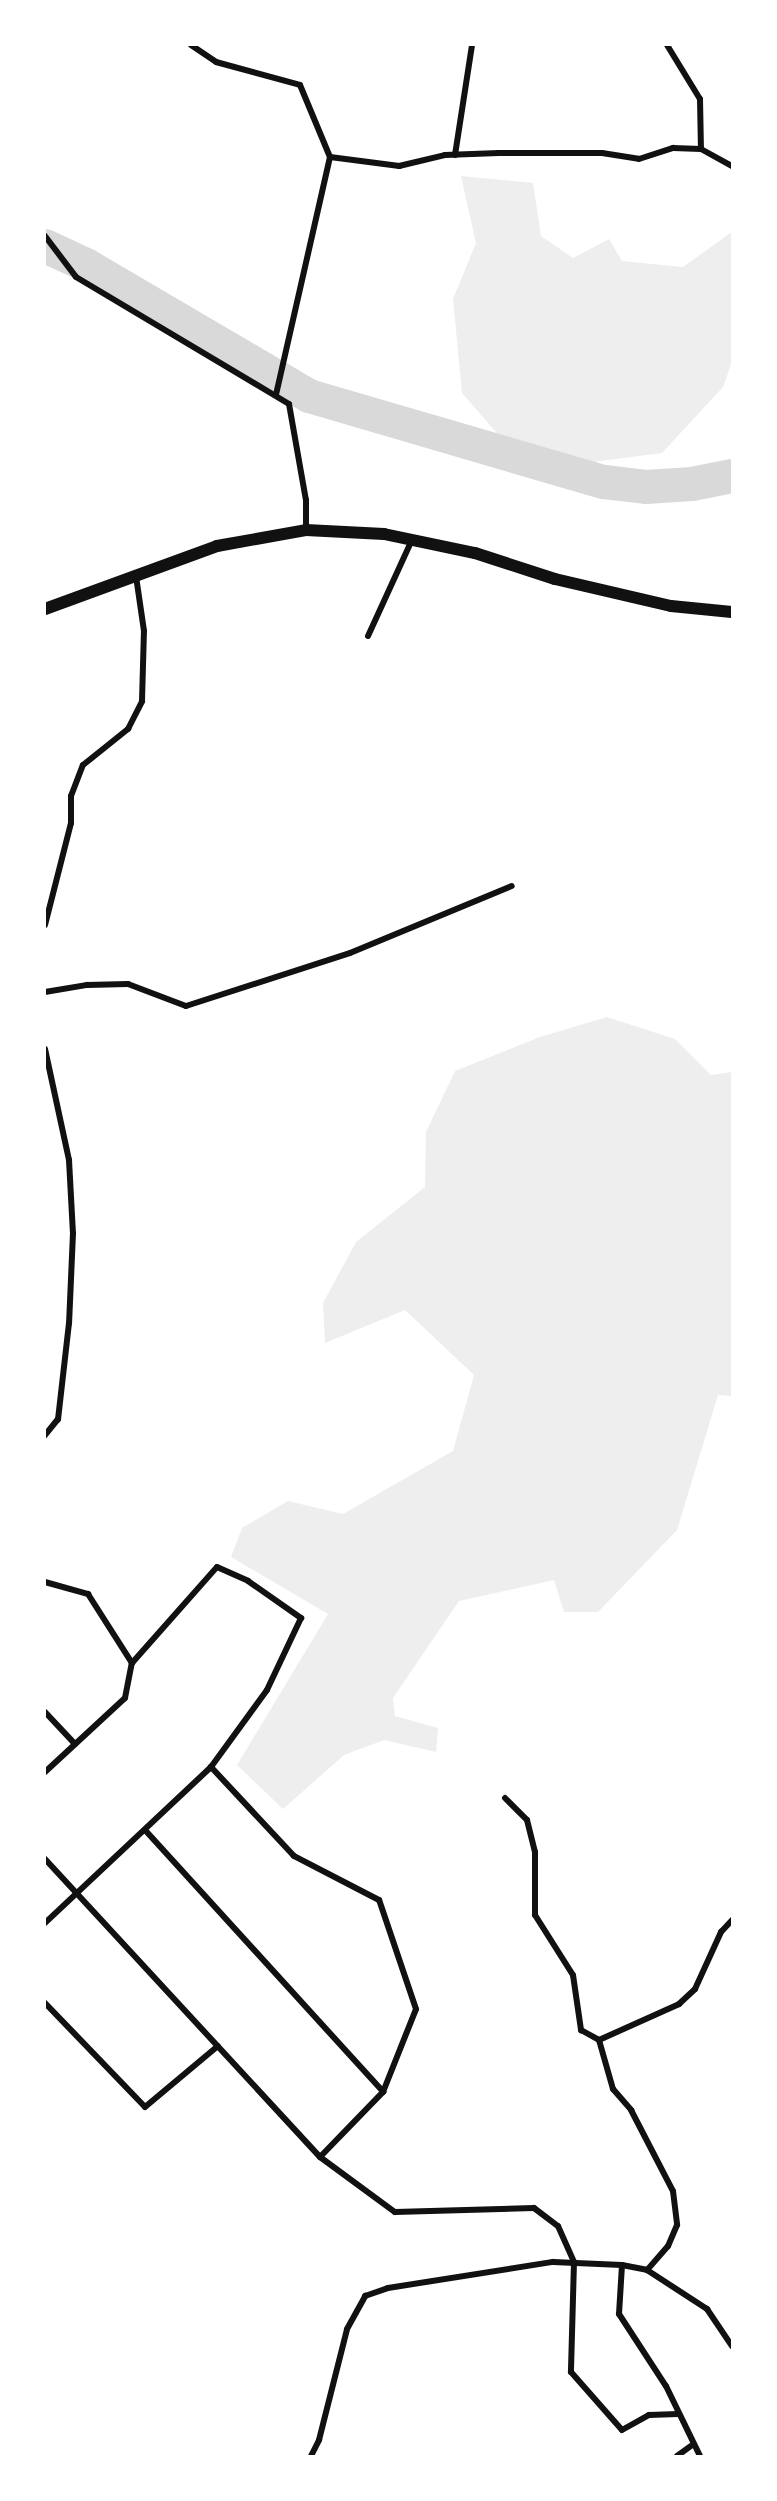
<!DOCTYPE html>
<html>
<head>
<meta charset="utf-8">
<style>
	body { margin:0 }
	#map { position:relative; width:777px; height:2501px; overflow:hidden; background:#fff; font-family:Arial,sans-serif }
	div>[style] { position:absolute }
	.green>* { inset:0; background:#eee }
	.river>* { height:34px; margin:-17px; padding:0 17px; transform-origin:17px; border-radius:17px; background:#d9d9d9 }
	.minor>* { height:6px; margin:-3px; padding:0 3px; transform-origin:3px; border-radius:3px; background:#111 }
	.secondary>* { height:12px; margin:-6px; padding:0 6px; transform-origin:6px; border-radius:6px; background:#111 }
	span { translate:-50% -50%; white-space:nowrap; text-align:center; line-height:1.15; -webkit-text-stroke:4.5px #fff; paint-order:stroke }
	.frame { position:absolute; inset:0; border:46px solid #fff; pointer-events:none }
</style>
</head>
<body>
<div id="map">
	<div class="green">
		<i style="clip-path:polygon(461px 176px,533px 183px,541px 236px,573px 258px,609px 239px,622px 261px,683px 267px,732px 232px,732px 362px,723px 387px,662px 453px,593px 462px,502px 439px,462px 393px,453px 299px,476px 243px)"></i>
		<i style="clip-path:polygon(607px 1017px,675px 1039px,711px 1075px,732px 1072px,732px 1396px,718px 1395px,677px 1530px,598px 1612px,564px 1612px,554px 1580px,459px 1601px,393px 1698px,395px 1716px,438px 1728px,436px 1752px,384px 1740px,344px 1755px,283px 1809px,237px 1765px,328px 1614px,231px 1557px,242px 1528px,288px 1501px,343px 1514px,453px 1451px,474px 1375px,405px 1310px,325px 1343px,323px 1303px,356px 1242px,425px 1187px,426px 1132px,455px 1071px,540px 1037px)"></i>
	</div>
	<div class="river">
		<i style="left:45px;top:246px;width:45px;rotate:24.9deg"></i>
		<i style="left:86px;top:265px;width:259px;rotate:30.4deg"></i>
		<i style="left:309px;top:396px;width:307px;rotate:16.3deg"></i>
		<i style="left:604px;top:482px;width:42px;rotate:6.8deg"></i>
		<i style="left:646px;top:487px;width:46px;rotate:-3.7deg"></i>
		<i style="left:692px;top:484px;width:41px;rotate:-11.3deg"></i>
	</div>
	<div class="minor">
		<i style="left:191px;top:45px;width:30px;rotate:34deg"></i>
		<i style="left:216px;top:62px;width:87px;rotate:15.3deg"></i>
		<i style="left:300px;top:85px;width:78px;rotate:67.4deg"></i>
		<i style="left:330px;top:157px;width:244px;rotate:102.8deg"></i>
		<i style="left:667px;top:45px;width:63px;rotate:58.6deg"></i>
		<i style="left:700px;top:99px;width:50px;rotate:88.9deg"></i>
		<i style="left:455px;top:155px;width:111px;rotate:-81.2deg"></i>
		<i style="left:330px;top:157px;width:70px;rotate:7.4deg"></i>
		<i style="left:399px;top:166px;width:47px;rotate:-13.4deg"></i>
		<i style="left:445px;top:155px;width:54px;rotate:-2.1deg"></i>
		<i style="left:499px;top:153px;width:103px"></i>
		<i style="left:602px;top:153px;width:37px;rotate:9deg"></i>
		<i style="left:639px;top:159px;width:36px;rotate:-18deg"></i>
		<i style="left:673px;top:148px;width:28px;rotate:2deg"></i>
		<i style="left:701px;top:149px;width:35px;rotate:29deg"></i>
		<i style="left:45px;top:236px;width:51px;rotate:52.9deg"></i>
		<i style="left:76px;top:277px;width:248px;rotate:30.8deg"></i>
		<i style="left:289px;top:404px;width:97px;rotate:80deg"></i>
		<i style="left:306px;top:500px;width:30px;rotate:90deg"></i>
		<i style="left:368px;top:636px;width:106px;rotate:-65.4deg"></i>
		<i style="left:45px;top:925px;width:105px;rotate:-75.7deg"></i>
		<i style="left:71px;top:823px;width:27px;rotate:-90deg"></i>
		<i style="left:71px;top:796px;width:33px;rotate:-69deg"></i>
		<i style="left:83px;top:765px;width:58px;rotate:-38.7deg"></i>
		<i style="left:128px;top:729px;width:31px;rotate:-63deg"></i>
		<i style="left:142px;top:701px;width:70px;rotate:-88.4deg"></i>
		<i style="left:144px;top:631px;width:56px;rotate:-98.3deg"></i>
		<i style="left:45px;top:992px;width:43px;rotate:-9.5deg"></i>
		<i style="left:87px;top:985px;width:41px;rotate:-1.4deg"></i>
		<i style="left:128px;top:984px;width:62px;rotate:20.8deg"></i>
		<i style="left:186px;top:1006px;width:172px;rotate:-17.9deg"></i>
		<i style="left:350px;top:953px;width:175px;rotate:-22.5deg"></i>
		<i style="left:45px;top:1049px;width:114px;rotate:77.8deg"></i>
		<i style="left:69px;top:1160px;width:73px;rotate:86.9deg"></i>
		<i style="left:73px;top:1233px;width:90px;rotate:92.5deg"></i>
		<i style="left:69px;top:1323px;width:97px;rotate:96.5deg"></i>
		<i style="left:58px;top:1419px;width:21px;rotate:129deg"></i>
		<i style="left:45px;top:1582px;width:45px;rotate:15.6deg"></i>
		<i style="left:88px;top:1594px;width:82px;rotate:57.5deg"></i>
		<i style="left:45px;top:1712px;width:44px;rotate:46.8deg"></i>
		<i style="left:45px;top:1772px;width:109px;rotate:-42.8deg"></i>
		<i style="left:125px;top:1698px;width:36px;rotate:-79deg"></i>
		<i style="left:132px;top:1663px;width:128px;rotate:-48.5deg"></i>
		<i style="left:217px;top:1567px;width:34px;rotate:24deg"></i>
		<i style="left:248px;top:1581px;width:65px;rotate:34.9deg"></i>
		<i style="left:301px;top:1618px;width:80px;rotate:115.3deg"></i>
		<i style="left:267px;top:1690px;width:95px;rotate:126deg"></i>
		<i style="left:211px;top:1767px;width:228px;rotate:136.8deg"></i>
		<i style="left:505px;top:1798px;width:31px;rotate:45deg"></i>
		<i style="left:527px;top:1820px;width:33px;rotate:76deg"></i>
		<i style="left:535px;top:1852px;width:63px;rotate:90deg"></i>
		<i style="left:535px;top:1915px;width:71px;rotate:57.7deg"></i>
		<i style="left:573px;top:1975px;width:56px;rotate:81.7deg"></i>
		<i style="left:581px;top:2030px;width:21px;rotate:29deg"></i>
		<i style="left:599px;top:2040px;width:51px;rotate:74.1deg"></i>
		<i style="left:613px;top:2089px;width:28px;rotate:49deg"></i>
		<i style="left:631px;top:2110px;width:91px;rotate:62.6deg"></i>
		<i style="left:673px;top:2191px;width:34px;rotate:83deg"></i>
		<i style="left:677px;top:2225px;width:23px;rotate:113deg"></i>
		<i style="left:668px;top:2246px;width:32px;rotate:131deg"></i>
		<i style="left:145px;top:1830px;width:354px;rotate:47.7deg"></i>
		<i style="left:383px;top:2092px;width:89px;rotate:-68.3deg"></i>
		<i style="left:416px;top:2009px;width:115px;rotate:-108.7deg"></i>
		<i style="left:379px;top:1900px;width:96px;rotate:-152.6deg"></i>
		<i style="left:294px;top:1856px;width:122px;rotate:-133deg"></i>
		<i style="left:45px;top:1859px;width:405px;rotate:47.3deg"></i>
		<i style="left:320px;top:2157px;width:93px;rotate:36.3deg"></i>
		<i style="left:395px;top:2212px;width:139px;rotate:-1.6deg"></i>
		<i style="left:534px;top:2208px;width:30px;rotate:37deg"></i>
		<i style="left:558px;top:2226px;width:39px;rotate:66deg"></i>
		<i style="left:574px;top:2262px;width:110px;rotate:91.6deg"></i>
		<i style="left:571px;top:2372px;width:77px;rotate:48.7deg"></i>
		<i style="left:622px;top:2430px;width:31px;rotate:-29deg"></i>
		<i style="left:649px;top:2415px;width:29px;rotate:-2deg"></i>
		<i style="left:45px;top:2003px;width:144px;rotate:46.1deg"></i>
		<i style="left:145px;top:2107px;width:95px;rotate:-39.9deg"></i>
		<i style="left:599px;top:2040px;width:88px;rotate:-24.2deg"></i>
		<i style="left:679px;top:2004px;width:22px;rotate:-43deg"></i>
		<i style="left:695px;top:1989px;width:63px;rotate:-65.5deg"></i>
		<i style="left:721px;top:1932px;width:16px;rotate:-47deg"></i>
		<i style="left:320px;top:2157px;width:91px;rotate:-45.9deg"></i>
		<i style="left:622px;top:2265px;width:49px;rotate:93.5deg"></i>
		<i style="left:619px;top:2314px;width:86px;rotate:56.9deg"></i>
		<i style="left:666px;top:2386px;width:78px;rotate:64.1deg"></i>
		<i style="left:311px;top:2456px;width:18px;rotate:-63deg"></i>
		<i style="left:319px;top:2440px;width:114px;rotate:-75.8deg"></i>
		<i style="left:347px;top:2329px;width:38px;rotate:-61deg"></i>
		<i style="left:365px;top:2296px;width:24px;rotate:-19deg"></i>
		<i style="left:388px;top:2288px;width:167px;rotate:-9deg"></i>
		<i style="left:553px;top:2262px;width:69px;rotate:2.5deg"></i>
		<i style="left:622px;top:2265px;width:25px;rotate:11deg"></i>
		<i style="left:647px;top:2270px;width:72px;rotate:33deg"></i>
		<i style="left:707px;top:2309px;width:45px;rotate:56deg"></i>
		<i style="left:677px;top:2456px;width:19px;rotate:-36deg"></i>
	</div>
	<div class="secondary">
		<i style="left:45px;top:609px;width:183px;rotate:-20.1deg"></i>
		<i style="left:217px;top:546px;width:90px;rotate:-10.2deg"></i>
		<i style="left:306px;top:530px;width:78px;rotate:2.9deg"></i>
		<i style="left:384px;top:534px;width:93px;rotate:11.8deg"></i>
		<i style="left:475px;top:553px;width:84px;rotate:18deg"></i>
		<i style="left:555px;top:579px;width:119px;rotate:13.1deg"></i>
		<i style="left:671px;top:606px;width:61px;rotate:5.6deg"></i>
	</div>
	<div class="frame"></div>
</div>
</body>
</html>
